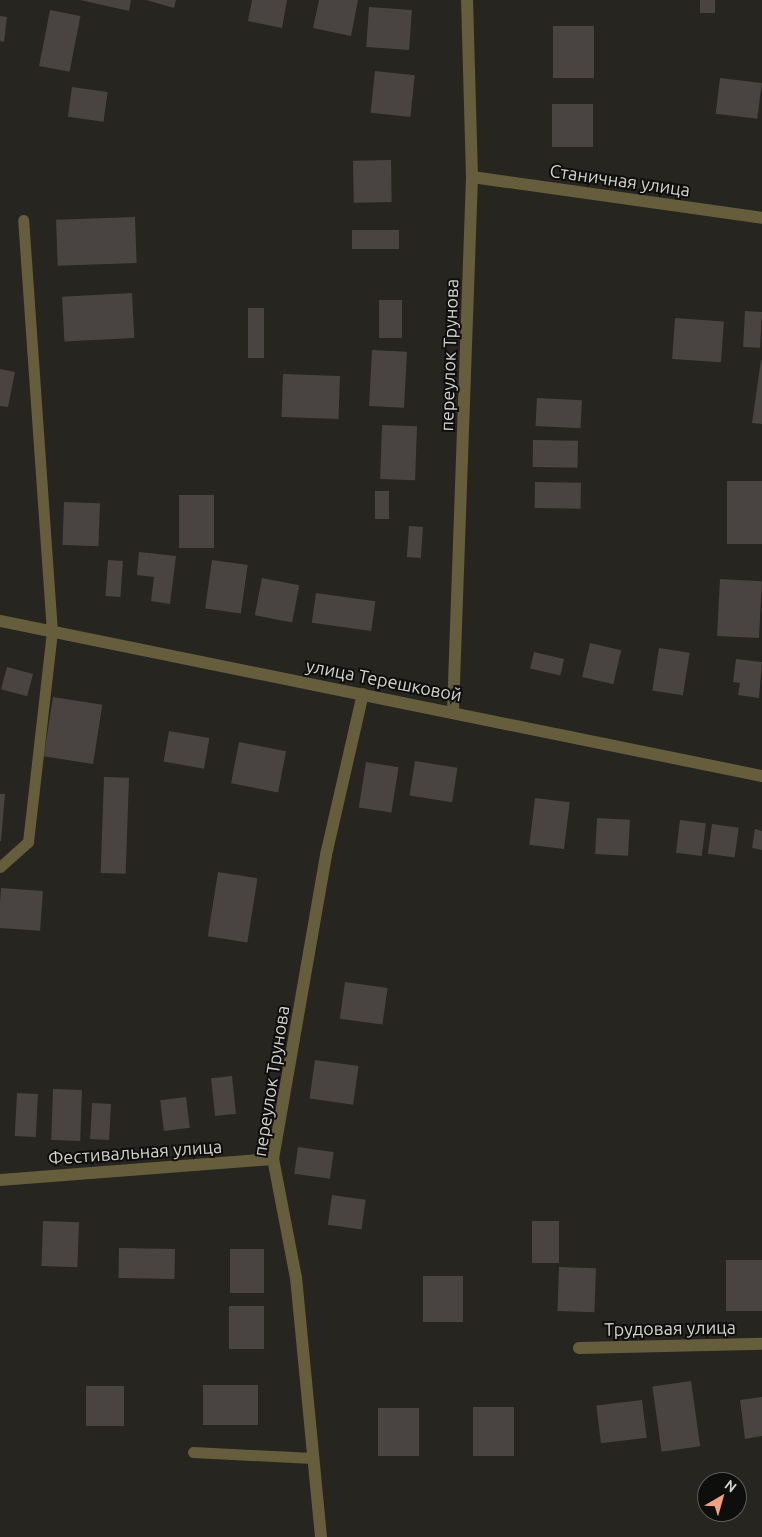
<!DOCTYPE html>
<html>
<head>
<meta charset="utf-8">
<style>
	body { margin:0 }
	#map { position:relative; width:762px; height:1537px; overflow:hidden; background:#262520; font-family:Ubuntu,sans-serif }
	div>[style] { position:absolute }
	.building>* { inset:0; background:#494441; transform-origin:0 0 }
	.service>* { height:11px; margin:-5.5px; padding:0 5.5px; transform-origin:5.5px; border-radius:5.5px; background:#655d3b }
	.minor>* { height:12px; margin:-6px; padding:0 6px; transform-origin:6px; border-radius:6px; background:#655d3b }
	.tertiary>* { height:12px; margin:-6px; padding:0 6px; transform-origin:6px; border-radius:6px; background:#655d3b }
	span { translate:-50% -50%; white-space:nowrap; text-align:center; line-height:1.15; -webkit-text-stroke:4px #0e0e0c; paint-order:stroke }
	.street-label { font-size:18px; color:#d4d3d0 }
	.north { position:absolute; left:697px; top:1472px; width:50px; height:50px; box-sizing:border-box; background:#0e0e0c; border:1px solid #5d5d5a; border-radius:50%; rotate:38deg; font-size:14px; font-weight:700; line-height:20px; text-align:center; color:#d4d3d0 }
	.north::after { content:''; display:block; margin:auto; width:18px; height:22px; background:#f2a080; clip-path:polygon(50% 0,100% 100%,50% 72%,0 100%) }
</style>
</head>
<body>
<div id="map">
	<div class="building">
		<i style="clip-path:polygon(80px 0,131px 0,129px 11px)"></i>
		<i style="clip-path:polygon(146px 0,176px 0,174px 8px)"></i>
		<i style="clip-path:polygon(252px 0,287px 0,282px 28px,248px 21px)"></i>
		<i style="clip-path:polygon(319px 0,358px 0,351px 36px,313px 28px)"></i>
		<i style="left:700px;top:0;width:15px;height:13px"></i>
		<i style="left:369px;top:7px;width:43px;height:40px;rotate:4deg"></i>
		<i style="left:50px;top:10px;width:31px;height:57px;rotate:11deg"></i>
		<i style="clip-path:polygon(0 16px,7px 17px,4px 42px,0 41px)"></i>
		<i style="left:553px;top:26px;width:41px;height:52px"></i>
		<i style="left:375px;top:71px;width:40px;height:42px;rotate:6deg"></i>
		<i style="left:720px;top:78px;width:42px;height:36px;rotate:7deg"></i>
		<i style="left:72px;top:87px;width:36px;height:30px;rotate:8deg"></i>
		<i style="left:552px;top:104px;width:41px;height:43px"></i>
		<i style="left:391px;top:160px;width:42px;height:38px;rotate:89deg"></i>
		<i style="left:135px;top:217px;width:46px;height:79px;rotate:88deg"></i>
		<i style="left:399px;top:230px;width:19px;height:47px;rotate:90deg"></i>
		<i style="left:132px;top:293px;width:45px;height:70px;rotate:87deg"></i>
		<i style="left:379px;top:300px;width:23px;height:38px"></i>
		<i style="left:248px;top:308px;width:16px;height:50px"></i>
		<i style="left:745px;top:311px;width:17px;height:36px;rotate:3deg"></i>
		<i style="left:675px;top:318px;width:49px;height:41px;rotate:4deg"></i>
		<i style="left:372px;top:350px;width:35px;height:56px;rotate:3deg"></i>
		<i style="clip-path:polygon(761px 360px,762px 360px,762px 424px,752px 423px)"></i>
		<i style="clip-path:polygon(0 369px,15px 372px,8px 407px,0 406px)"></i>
		<i style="left:283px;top:374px;width:57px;height:43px;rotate:2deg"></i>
		<i style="left:537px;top:398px;width:45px;height:28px;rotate:3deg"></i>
		<i style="left:382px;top:425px;width:35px;height:54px;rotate:2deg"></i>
		<i style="left:533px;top:440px;width:45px;height:27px;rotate:1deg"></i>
		<i style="left:727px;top:481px;width:35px;height:63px"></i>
		<i style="left:535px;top:482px;width:46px;height:26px;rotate:1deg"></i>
		<i style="left:375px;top:491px;width:14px;height:28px"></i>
		<i style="left:179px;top:495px;width:35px;height:53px"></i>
		<i style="left:64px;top:502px;width:36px;height:43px;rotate:2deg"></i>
		<i style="left:409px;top:526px;width:14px;height:31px;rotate:4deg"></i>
		<i style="clip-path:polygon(139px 552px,176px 556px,170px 604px,151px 601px,154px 577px,137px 575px)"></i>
		<i style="left:108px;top:560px;width:15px;height:36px;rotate:4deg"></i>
		<i style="left:212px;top:560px;width:36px;height:49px;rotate:8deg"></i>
		<i style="left:262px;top:578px;width:38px;height:38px;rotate:11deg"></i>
		<i style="left:720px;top:579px;width:42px;height:57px;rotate:3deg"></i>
		<i style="left:316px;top:593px;width:60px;height:30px;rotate:8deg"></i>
		<i style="left:590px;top:643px;width:32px;height:35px;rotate:13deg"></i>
		<i style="left:659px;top:648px;width:31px;height:43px;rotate:9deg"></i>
		<i style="left:534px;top:652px;width:31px;height:17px;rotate:13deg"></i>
		<i style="clip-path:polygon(736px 659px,762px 662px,759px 698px,738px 695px,740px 683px,733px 682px)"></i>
		<i style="left:7px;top:667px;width:27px;height:23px;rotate:15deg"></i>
		<i style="left:53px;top:697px;width:50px;height:60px;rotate:9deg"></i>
		<i style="left:169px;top:731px;width:41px;height:31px;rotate:10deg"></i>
		<i style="left:239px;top:742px;width:48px;height:42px;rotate:11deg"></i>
		<i style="left:415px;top:761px;width:43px;height:35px;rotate:9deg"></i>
		<i style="left:366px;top:762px;width:33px;height:46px;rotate:9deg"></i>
		<i style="left:104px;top:777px;width:25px;height:96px;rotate:2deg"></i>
		<i style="clip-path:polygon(0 794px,5px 794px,1px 841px,0 841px)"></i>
		<i style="left:535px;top:798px;width:35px;height:47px;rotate:7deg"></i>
		<i style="left:597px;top:818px;width:33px;height:36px;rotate:3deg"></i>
		<i style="left:680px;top:820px;width:26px;height:33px;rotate:7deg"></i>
		<i style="left:712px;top:824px;width:27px;height:30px;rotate:8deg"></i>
		<i style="clip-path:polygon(755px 829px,762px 831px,762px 850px,752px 848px)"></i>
		<i style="left:218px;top:872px;width:40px;height:65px;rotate:9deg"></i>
		<i style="left:1px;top:888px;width:42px;height:40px;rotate:4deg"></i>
		<i style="left:345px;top:982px;width:43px;height:37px;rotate:8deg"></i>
		<i style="left:315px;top:1060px;width:44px;height:39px;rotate:8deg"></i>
		<i style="left:232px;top:1076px;width:38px;height:21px;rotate:84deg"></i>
		<i style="left:53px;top:1089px;width:29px;height:51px;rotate:2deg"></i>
		<i style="left:17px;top:1093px;width:21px;height:43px;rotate:3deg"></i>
		<i style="left:186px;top:1097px;width:31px;height:26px;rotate:83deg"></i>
		<i style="left:92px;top:1103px;width:19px;height:36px;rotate:3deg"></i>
		<i style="left:298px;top:1147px;width:36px;height:27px;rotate:8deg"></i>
		<i style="left:332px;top:1195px;width:34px;height:30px;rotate:8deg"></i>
		<i style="left:43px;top:1221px;width:36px;height:45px;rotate:2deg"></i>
		<i style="left:532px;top:1221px;width:27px;height:42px"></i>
		<i style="left:119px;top:1248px;width:56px;height:30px;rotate:1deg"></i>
		<i style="left:230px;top:1249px;width:34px;height:44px"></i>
		<i style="left:726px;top:1260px;width:36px;height:51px"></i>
		<i style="left:559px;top:1267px;width:37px;height:44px;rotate:2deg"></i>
		<i style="left:423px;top:1276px;width:40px;height:46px"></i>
		<i style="left:229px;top:1306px;width:35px;height:43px"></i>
		<i style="left:691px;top:1381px;width:66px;height:39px;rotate:82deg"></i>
		<i style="left:203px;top:1385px;width:55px;height:40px"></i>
		<i style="left:86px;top:1386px;width:38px;height:40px"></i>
		<i style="clip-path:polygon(762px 1397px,762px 1436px,745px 1439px,740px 1400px)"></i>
		<i style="left:642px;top:1400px;width:38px;height:46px;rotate:83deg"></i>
		<i style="left:514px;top:1407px;width:49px;height:41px;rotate:90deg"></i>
		<i style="left:378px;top:1408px;width:41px;height:48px"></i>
	</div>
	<div class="service">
		<i style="left:0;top:867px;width:38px;rotate:-42deg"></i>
		<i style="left:28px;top:842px;width:211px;rotate:-83.5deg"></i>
		<i style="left:52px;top:632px;width:413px;rotate:-94deg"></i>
		<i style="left:193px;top:1452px;width:120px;rotate:2.9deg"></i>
	</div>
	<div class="minor">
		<i style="left:472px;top:177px;width:293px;rotate:8deg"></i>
		<i style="left:0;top:1180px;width:274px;rotate:-4.4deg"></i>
		<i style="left:579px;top:1348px;width:183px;rotate:-1.3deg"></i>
		<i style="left:321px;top:1537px;width:260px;rotate:-95.5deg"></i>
		<i style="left:296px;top:1278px;width:121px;rotate:-100.9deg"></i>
		<i style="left:273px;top:1159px;width:309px;rotate:-80.1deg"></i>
		<i style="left:326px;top:855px;width:165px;rotate:-77.1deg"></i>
	</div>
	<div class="tertiary">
		<i style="left:0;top:621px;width:778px;rotate:11.5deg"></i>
		<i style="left:453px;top:711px;width:534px;rotate:-87.96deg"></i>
		<i style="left:472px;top:177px;width:177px;rotate:-91.6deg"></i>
	</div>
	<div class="street-label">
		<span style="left:620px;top:180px;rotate:8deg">Станичная улица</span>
		<span style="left:449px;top:355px;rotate:-88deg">переулок Трунова</span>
		<span style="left:384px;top:680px;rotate:11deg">улица Терешковой</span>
		<span style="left:271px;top:1081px;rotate:-81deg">переулок Трунова</span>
		<span style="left:135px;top:1152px;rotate:-4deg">Фестивальная улица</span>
		<span style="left:670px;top:1328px;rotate:-1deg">Трудовая улица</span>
	</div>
	<div class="north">N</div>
</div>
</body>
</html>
